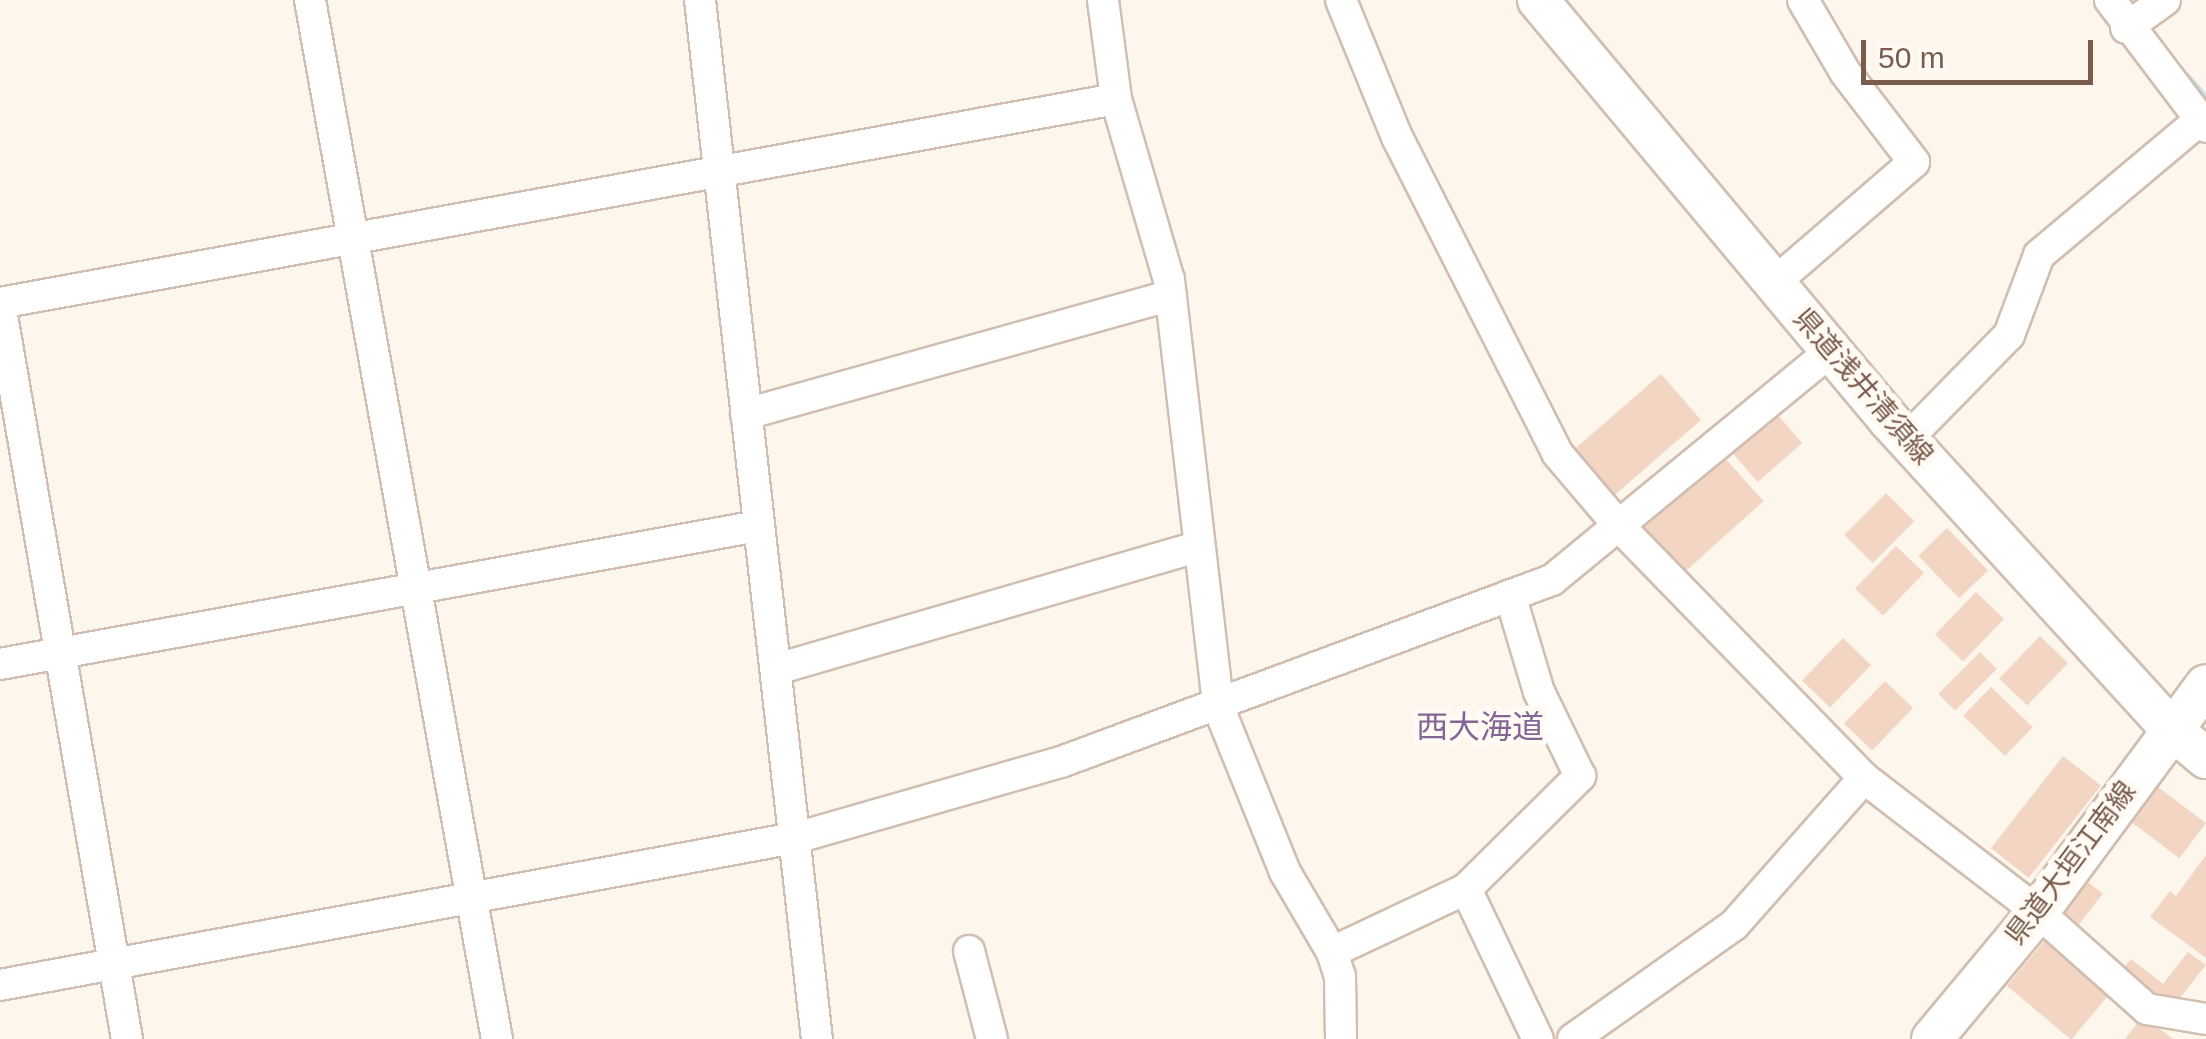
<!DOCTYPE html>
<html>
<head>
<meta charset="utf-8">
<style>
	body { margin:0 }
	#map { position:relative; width:2206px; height:1039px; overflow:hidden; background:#fdf6ec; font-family:Helvetica,"Noto Sans JP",sans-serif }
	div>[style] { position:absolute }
	.stream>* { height:9px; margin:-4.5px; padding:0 4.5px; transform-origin:4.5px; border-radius:4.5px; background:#bfe3e8 }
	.building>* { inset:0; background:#f3d5c3; transform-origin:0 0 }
	.roads { filter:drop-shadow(2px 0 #d1beb0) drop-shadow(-2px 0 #d1beb0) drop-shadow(0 2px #d1beb0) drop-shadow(0 -2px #d1beb0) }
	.minor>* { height:30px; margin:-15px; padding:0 15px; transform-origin:15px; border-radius:15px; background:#fff }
	.secondary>* { height:40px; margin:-20px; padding:0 20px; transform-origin:20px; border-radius:20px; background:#fff }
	span { translate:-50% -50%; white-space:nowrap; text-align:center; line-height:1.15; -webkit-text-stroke:10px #fffaf3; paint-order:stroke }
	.street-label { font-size:28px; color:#7a5c4d }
	.quarter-label { font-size:32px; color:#846695 }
	.scale { position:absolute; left:1861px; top:40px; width:232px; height:45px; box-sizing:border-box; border:5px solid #7a5c4d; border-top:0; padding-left:12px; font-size:30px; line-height:35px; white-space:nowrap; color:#7a5c4d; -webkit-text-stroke:8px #fffaf3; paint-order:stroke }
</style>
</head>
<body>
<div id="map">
	<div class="stream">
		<i style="left:2185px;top:76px;width:32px;rotate:49deg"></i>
	</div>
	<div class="building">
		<i style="left:1661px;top:374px;width:61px;height:114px;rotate:49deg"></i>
		<i style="left:1776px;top:413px;width:40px;height:59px;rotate:49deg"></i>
		<i style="left:1722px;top:455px;width:62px;height:114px;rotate:48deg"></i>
		<i style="left:1886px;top:493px;width:40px;height:59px;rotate:45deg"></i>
		<i style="left:1947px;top:528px;width:59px;height:40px;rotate:46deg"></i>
		<i style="left:1896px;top:546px;width:39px;height:59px;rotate:44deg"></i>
		<i style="left:1976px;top:592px;width:39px;height:59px;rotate:44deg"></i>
		<i style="left:2040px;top:636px;width:39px;height:59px;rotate:44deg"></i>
		<i style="left:1843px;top:638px;width:39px;height:59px;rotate:44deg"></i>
		<i style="left:1980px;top:652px;width:24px;height:59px;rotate:45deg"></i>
		<i style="left:1885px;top:681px;width:39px;height:59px;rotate:44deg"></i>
		<i style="left:1991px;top:687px;width:58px;height:40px;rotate:44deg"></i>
		<i style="left:2063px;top:756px;width:48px;height:117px;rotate:38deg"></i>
		<i style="left:2158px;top:787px;width:60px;height:44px;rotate:37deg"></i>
		<i style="clip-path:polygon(2206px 855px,2206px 958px,2150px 917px,2170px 891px,2176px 896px)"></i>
		<i style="left:2084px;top:879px;width:24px;height:48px;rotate:38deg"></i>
		<i style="left:2046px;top:939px;width:84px;height:61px;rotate:40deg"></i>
		<i style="clip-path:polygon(2188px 952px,2206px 965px,2172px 1008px,2122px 970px,2131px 959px,2163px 984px)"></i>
		<i style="clip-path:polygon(2143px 1016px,2173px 1039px,2125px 1039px)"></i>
	</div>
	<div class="roads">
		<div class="minor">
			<i style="left:310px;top:0;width:1056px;rotate:79.8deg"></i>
			<i style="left:700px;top:0;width:1046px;rotate:83.58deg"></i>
			<i style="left:1103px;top:0;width:100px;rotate:82.5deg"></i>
			<i style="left:1116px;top:99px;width:189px;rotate:73.7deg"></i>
			<i style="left:1169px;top:280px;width:429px;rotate:83.4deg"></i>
			<i style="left:1218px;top:706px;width:179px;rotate:68deg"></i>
			<i style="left:1285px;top:872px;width:93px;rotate:59.6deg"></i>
			<i style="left:1332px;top:952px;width:25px;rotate:72deg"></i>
			<i style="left:1340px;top:976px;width:63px;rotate:89.1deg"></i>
			<i style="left:1341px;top:0;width:148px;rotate:67.8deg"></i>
			<i style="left:1397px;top:137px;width:354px;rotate:63.1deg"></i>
			<i style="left:1557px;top:453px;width:96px;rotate:49.7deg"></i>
			<i style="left:1619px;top:526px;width:351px;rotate:45.8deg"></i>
			<i style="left:1864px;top:778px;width:220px;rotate:37.6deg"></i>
			<i style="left:2038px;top:912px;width:146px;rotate:41.7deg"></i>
			<i style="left:2147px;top:1009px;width:60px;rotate:9.6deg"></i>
			<i style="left:2110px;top:0;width:159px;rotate:52.9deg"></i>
			<i style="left:2126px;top:28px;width:48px;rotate:-35.7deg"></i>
			<i style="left:1774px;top:283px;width:185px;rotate:-40.8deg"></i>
			<i style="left:1914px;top:162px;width:113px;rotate:-127.5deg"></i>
			<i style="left:1845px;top:72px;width:83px;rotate:-120.3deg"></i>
			<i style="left:0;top:303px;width:1134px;rotate:-10.36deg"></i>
			<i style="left:0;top:304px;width:746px;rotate:80.2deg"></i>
			<i style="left:746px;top:414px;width:441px;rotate:-15.6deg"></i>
			<i style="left:1907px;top:439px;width:146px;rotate:-45.6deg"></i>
			<i style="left:2009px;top:335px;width:85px;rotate:-69.4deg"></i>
			<i style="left:2039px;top:255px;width:210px;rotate:-40deg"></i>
			<i style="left:0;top:664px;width:770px;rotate:-10.32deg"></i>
			<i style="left:777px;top:669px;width:438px;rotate:-16.2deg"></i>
			<i style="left:1466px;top:889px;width:166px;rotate:64.4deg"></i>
			<i style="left:969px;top:951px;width:91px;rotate:75.4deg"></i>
			<i style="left:1332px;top:952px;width:148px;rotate:-25.2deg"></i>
			<i style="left:1466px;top:889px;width:161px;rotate:-44.7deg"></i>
			<i style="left:1580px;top:776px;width:93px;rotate:-116deg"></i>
			<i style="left:1539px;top:692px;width:101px;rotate:-106.6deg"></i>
			<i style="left:0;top:985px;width:813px;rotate:-10.49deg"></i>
			<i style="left:799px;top:837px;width:273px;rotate:-16deg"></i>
			<i style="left:1061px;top:762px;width:524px;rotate:-20.34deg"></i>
			<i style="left:1552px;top:580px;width:361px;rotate:-39.4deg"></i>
			<i style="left:1573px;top:1039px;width:197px;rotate:-35.3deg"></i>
			<i style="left:1734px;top:925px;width:196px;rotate:-48.5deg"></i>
		</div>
		<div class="secondary">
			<i style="left:1538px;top:0;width:547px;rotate:50.11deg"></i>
			<i style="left:1889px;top:420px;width:417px;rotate:47.6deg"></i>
			<i style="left:2170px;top:728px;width:47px;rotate:39.8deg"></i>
			<i style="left:1932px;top:1039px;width:165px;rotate:-50.2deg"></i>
			<i style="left:2038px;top:912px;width:282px;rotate:-53.5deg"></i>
		</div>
	</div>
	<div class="street-label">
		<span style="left:1863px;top:387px;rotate:49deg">県道浅井清須線</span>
		<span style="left:2071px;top:863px;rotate:-53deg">県道大垣江南線</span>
	</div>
	<div class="quarter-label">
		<span style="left:1480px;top:727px">西大海道</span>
	</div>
	<div class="scale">50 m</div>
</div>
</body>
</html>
